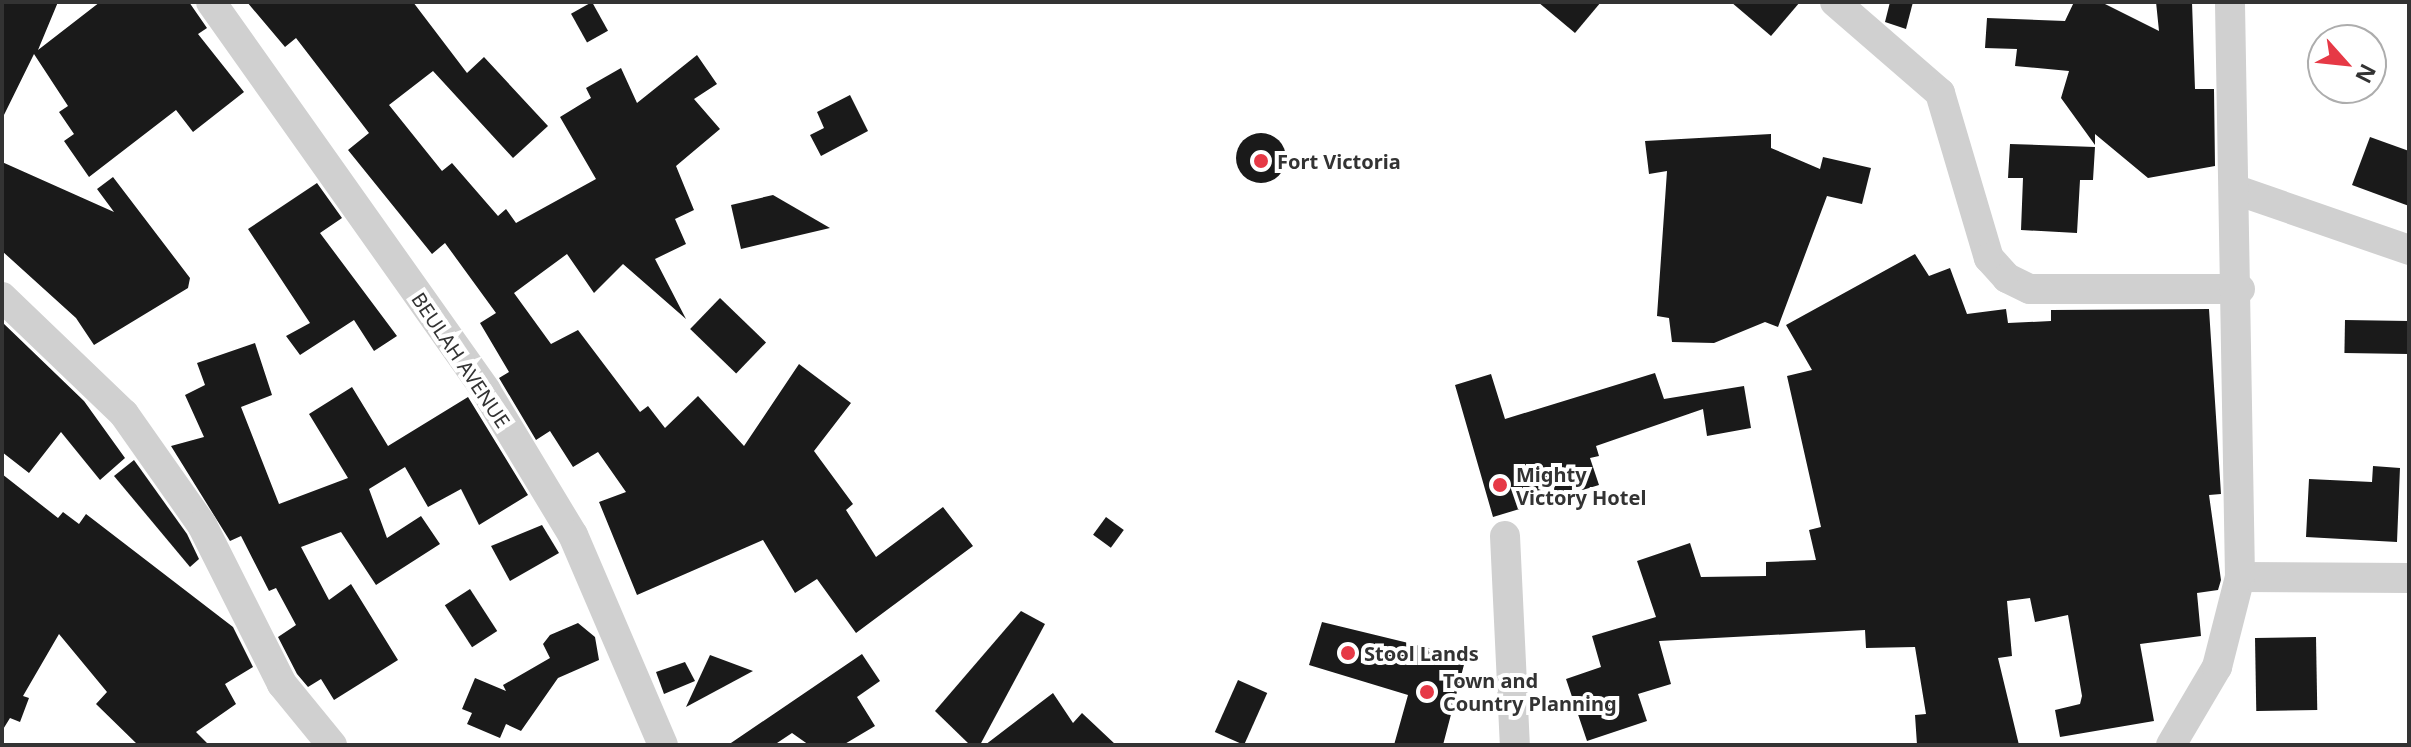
<!DOCTYPE html>
<html>
<head>
<meta charset="utf-8">
<style>
	body { margin:0 }
	#map { position:relative; width:2411px; height:747px; overflow:hidden; background:#fff; font-family:"Noto Sans",sans-serif }
	div>[style] { position:absolute }
	.building>* { inset:0; background:#1a1a1a; transform-origin:0 0 }
	.round { border-radius:50% }
	.minor>* { height:30px; margin:-15px; padding:0 15px; transform-origin:15px; border-radius:15px; background:#d0d0d0 }
	.dots>* { width:22px; height:22px; translate:-50% -50%; box-sizing:border-box; border:4px solid #fff; border-radius:50% }
	span { translate:-50% -50%; white-space:nowrap; text-align:center; line-height:1.15; -webkit-text-stroke:8px #fff; paint-order:stroke }
	.poi-label { font-size:20px; color:#333; font-weight:700 }
	.left { translate:0 -50%; text-align:left }
	.street-label { font-size:20px; color:#333 }
	.frame { position:absolute; inset:0; border:4px solid #333; pointer-events:none }
	.north { position:absolute; left:2307px; top:24px; width:80px; height:80px; box-sizing:border-box; background:#fff; border:2px solid #adadad; border-radius:50%; rotate:117deg; font-size:22px; font-weight:700; line-height:32px; text-align:center; color:#333 }
	.north::after { content:''; display:block; margin:auto; width:28px; height:36px; background:#e63946; clip-path:polygon(50% 0,100% 100%,50% 72%,0 100%) }
</style>
</head>
<body>
<div id="map">
	<div class="building">
		<i style="clip-path:polygon(2px 2px,58px 2px,38px 50px,100px 2px,189px 2px,207px 28px,198px 34px,244px 92px,193px 132px,176px 110px,89px 177px,64px 141px,74px 134px,59px 112px,68px 106px,34px 54px,2px 119px)"></i>
		<i style="clip-path:polygon(247px 2px,413px 2px,467px 73px,484px 57px,548px 126px,513px 158px,433px 71px,389px 105px,442px 171px,452px 163px,498px 216px,506px 209px,516px 223px,596px 179px,560px 117px,591px 98px,586px 88px,621px 68px,637px 103px,697px 55px,717px 84px,694px 99px,720px 129px,676px 166px,694px 210px,675px 219px,686px 244px,655px 259px,686px 319px,623px 264px,594px 293px,567px 254px,514px 293px,551px 344px,578px 330px,640px 412px,648px 406px,665px 428px,698px 396px,744px 446px,799px 364px,851px 403px,814px 451px,853px 504px,846px 510px,876px 557px,943px 507px,973px 546px,856px 633px,817px 579px,795px 593px,763px 540px,637px 595px,599px 502px,626px 492px,598px 452px,573px 467px,550px 431px,536px 440px,499px 378px,509px 372px,480px 323px,496px 313px,445px 243px,432px 254px,348px 150px,369px 133px,296px 38px,285px 47px)"></i>
		<i style="left:592px;top:2px;width:33px;height:24px;rotate:61deg"></i>
		<i style="clip-path:polygon(1538px 2px,1601px 2px,1575px 33px)"></i>
		<i style="clip-path:polygon(1731px 2px,1800px 2px,1771px 36px)"></i>
		<i style="clip-path:polygon(1890px 2px,1913px 2px,1906px 29px,1885px 22px)"></i>
		<i style="clip-path:polygon(2074px 2px,2101px 2px,2159px 31px,2156px 2px,2192px 2px,2195px 89px,2214px 89px,2215px 166px,2148px 178px,2095px 134px,2095px 145px,2061px 98px,2069px 71px,2015px 66px,2017px 49px,1985px 48px,1987px 18px,2065px 21px)"></i>
		<i style="clip-path:polygon(850px 95px,868px 131px,821px 156px,810px 135px,824px 128px,817px 112px)"></i>
		<i class="round" style="left:1236px;top:133px;width:50px;height:50px"></i>
		<i style="clip-path:polygon(1771px 134px,1771px 148px,1820px 169px,1823px 157px,1871px 168px,1862px 204px,1827px 196px,1778px 327px,1765px 322px,1714px 343px,1672px 342px,1669px 318px,1657px 316px,1667px 171px,1649px 174px,1645px 141px)"></i>
		<i style="clip-path:polygon(2370px 137px,2409px 151px,2409px 206px,2352px 185px)"></i>
		<i style="clip-path:polygon(2010px 144px,2095px 147px,2093px 180px,2080px 180px,2077px 233px,2021px 230px,2023px 178px,2008px 178px)"></i>
		<i style="clip-path:polygon(2px 162px,114px 212px,97px 189px,113px 177px,190px 278px,188px 288px,94px 345px,76px 318px,2px 251px)"></i>
		<i style="clip-path:polygon(317px 183px,342px 218px,320px 233px,397px 336px,374px 351px,354px 320px,300px 355px,286px 336px,310px 323px,248px 229px)"></i>
		<i style="clip-path:polygon(773px 195px,830px 228px,741px 249px,731px 205px)"></i>
		<i style="clip-path:polygon(1915px 254px,1929px 276px,1950px 268px,1967px 314px,2006px 309px,2008px 323px,2051px 321px,2051px 310px,2209px 309px,2221px 494px,2209px 495px,2221px 580px,2218px 590px,2197px 593px,2201px 636px,2140px 644px,2154px 721px,2060px 737px,2055px 710px,2080px 704px,2082px 696px,2068px 615px,2035px 622px,2030px 598px,2007px 601px,2012px 656px,1998px 658px,2019px 745px,1917px 745px,1915px 715px,1926px 714px,1915px 647px,1866px 648px,1865px 630px,1659px 641px,1671px 684px,1638px 694px,1647px 721px,1587px 741px,1566px 679px,1601px 667px,1592px 636px,1656px 617px,1637px 561px,1690px 543px,1701px 577px,1766px 576px,1766px 562px,1816px 560px,1809px 530px,1821px 527px,1787px 376px,1812px 370px,1786px 325px)"></i>
		<i style="left:720px;top:298px;width:64px;height:43px;rotate:44deg"></i>
		<i style="left:2345px;top:320px;width:64px;height:33px;rotate:1deg"></i>
		<i style="clip-path:polygon(2px 322px,84px 401px,125px 458px,100px 480px,61px 432px,29px 473px,2px 452px)"></i>
		<i style="clip-path:polygon(255px 343px,272px 395px,241px 407px,279px 504px,348px 478px,309px 414px,352px 387px,388px 446px,468px 397px,528px 495px,479px 525px,461px 489px,428px 507px,405px 467px,369px 489px,387px 538px,421px 516px,440px 544px,376px 585px,341px 532px,301px 547px,329px 600px,351px 584px,398px 660px,334px 700px,321px 679px,308px 687px,297px 674px,278px 637px,296px 625px,276px 588px,269px 591px,241px 536px,230px 541px,171px 446px,204px 437px,185px 395px,205px 385px,197px 363px)"></i>
		<i style="clip-path:polygon(1655px 373px,1664px 399px,1744px 386px,1751px 428px,1707px 436px,1703px 409px,1596px 446px,1599px 456px,1590px 458px,1599px 485px,1493px 517px,1455px 385px,1491px 374px,1505px 419px)"></i>
		<i style="clip-path:polygon(134px 460px,187px 534px,199px 559px,190px 567px,114px 476px)"></i>
		<i style="clip-path:polygon(2373px 466px,2400px 468px,2397px 542px,2306px 537px,2309px 479px,2372px 482px)"></i>
		<i style="clip-path:polygon(2px 474px,58px 518px,63px 512px,79px 524px,86px 514px,233px 627px,253px 667px,225px 684px,236px 704px,196px 732px,209px 745px,138px 745px,96px 704px,107px 692px,59px 634px,23px 696px,29px 698px,20px 722px,10px 718px,2px 731px)"></i>
		<i style="left:1106px;top:517px;width:22px;height:22px;rotate:36deg"></i>
		<i style="clip-path:polygon(542px 525px,559px 553px,510px 581px,491px 546px)"></i>
		<i style="left:470px;top:589px;width:50px;height:30px;rotate:57deg"></i>
		<i style="clip-path:polygon(1021px 611px,1045px 624px,980px 745px,970px 745px,935px 711px)"></i>
		<i style="clip-path:polygon(1322px 622px,1466px 657px,1443px 745px,1394px 745px,1408px 695px,1309px 665px)"></i>
		<i style="clip-path:polygon(578px 623px,595px 637px,599px 660px,558px 678px,521px 731px,506px 724px,500px 738px,467px 724px,472px 713px,462px 709px,475px 678px,506px 691px,503px 685px,550px 658px,543px 644px,550px 635px)"></i>
		<i style="left:2316px;top:637px;width:73px;height:61px;rotate:89deg"></i>
		<i style="clip-path:polygon(862px 654px,880px 681px,857px 697px,875px 726px,843px 745px,809px 745px,792px 733px,774px 745px,728px 745px)"></i>
		<i style="clip-path:polygon(710px 655px,753px 671px,686px 707px)"></i>
		<i style="clip-path:polygon(685px 662px,695px 681px,664px 694px,656px 672px)"></i>
		<i style="left:1238px;top:680px;width:32px;height:57px;rotate:24deg"></i>
		<i style="clip-path:polygon(1053px 693px,1073px 723px,1082px 713px,1116px 745px,985px 745px)"></i>
	</div>
	<div class="minor">
		<i style="left:211px;top:2px;width:476px;rotate:54.7deg"></i>
		<i style="left:486px;top:391px;width:168px;rotate:58.9deg"></i>
		<i style="left:573px;top:535px;width:228px;rotate:66.8deg"></i>
		<i style="left:1835px;top:2px;width:139px;rotate:40.9deg"></i>
		<i style="left:1940px;top:93px;width:172px;rotate:73.5deg"></i>
		<i style="left:1989px;top:258px;width:27px;rotate:48deg"></i>
		<i style="left:2007px;top:278px;width:25px;rotate:26deg"></i>
		<i style="left:2030px;top:289px;width:210px"></i>
		<i style="left:2239px;top:191px;width:180px;rotate:19.1deg"></i>
		<i style="left:2px;top:297px;width:169px;rotate:43.8deg"></i>
		<i style="left:124px;top:414px;width:136px;rotate:54.9deg"></i>
		<i style="left:202px;top:525px;width:178px;rotate:63.3deg"></i>
		<i style="left:282px;top:684px;width:79px;rotate:50.7deg"></i>
		<i style="left:1505px;top:536px;width:209px;rotate:87.3deg"></i>
		<i style="left:2240px;top:577px;width:169px;rotate:0.3deg"></i>
		<i style="left:2171px;top:745px;width:91px;rotate:-59.5deg"></i>
		<i style="left:2217px;top:667px;width:93px;rotate:-75.7deg"></i>
		<i style="left:2240px;top:577px;width:575px;rotate:-91deg"></i>
	</div>
	<div class="dots">
		<i style="left:1261px;top:161px;background:#e63946"></i>
		<i style="left:1500px;top:485px;background:#e63946"></i>
		<i style="left:1348px;top:653px;background:#e63946"></i>
		<i style="left:1427px;top:692px;background:#e63946"></i>
	</div>
	<div class="poi-label">
		<span class="left" style="left:1277px;top:161px">Fort Victoria</span>
		<span class="left" style="left:1516px;top:486px">Mighty<br>Victory Hotel</span>
		<span class="left" style="left:1364px;top:653px">Stool Lands</span>
		<span class="left" style="left:1443px;top:692px">Town and<br>Country Planning</span>
	</div>
	<div class="street-label">
		<span style="left:461px;top:360px;rotate:56deg">BEULAH AVENUE</span>
	</div>
	<div class="frame"></div>
	<div class="north">N</div>
</div>
</body>
</html>
